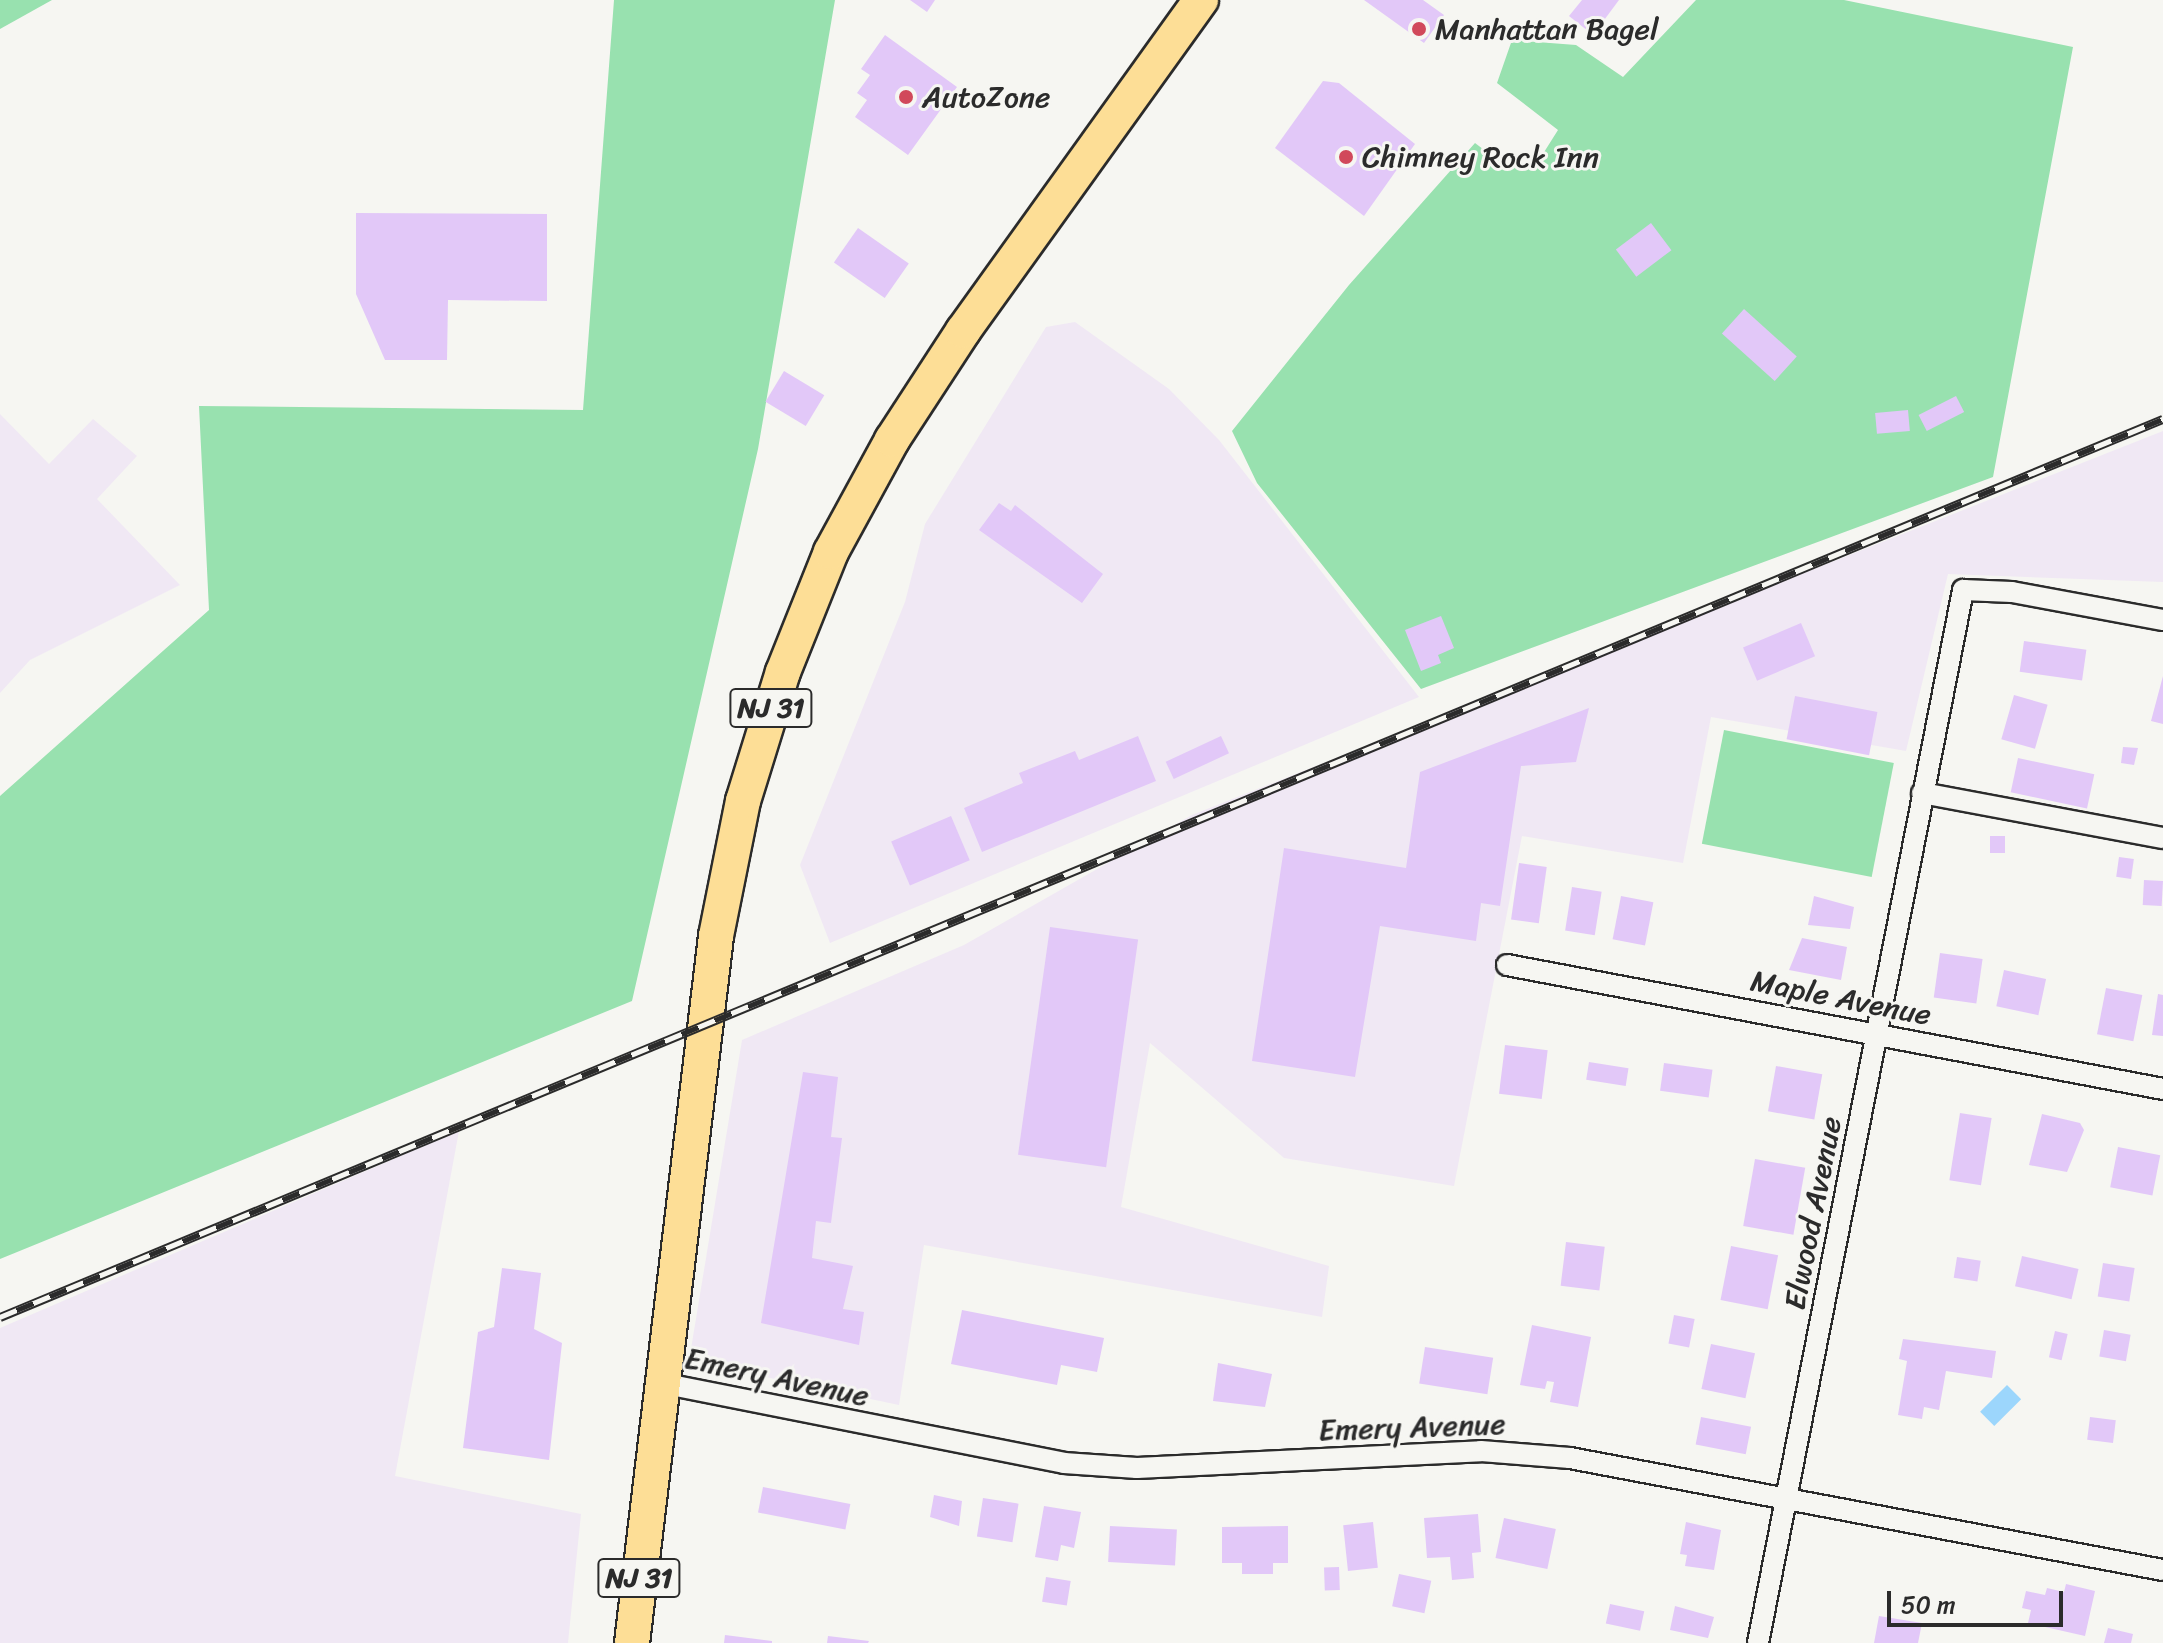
<!DOCTYPE html>
<html>
<head>
<meta charset="utf-8">
<style>
	body { margin:0 }
	#map { position:relative; width:2163px; height:1643px; overflow:hidden; background:#f6f6f2; font-family:Sriracha,sans-serif }
	div>[style] { position:absolute }
	.built>* { inset:0; background:#f0e8f4 }
	.green>* { inset:0; background:#98e1af; transform-origin:0 0 }
	.water>* { inset:0; background:#9cd6fc; transform-origin:0 0 }
	.building>* { inset:0; background:#e2c8f8; transform-origin:0 0 }
	.roads { filter:drop-shadow(2px 0 #2b2b2b) drop-shadow(-2px 0 #2b2b2b) drop-shadow(0 2px #2b2b2b) drop-shadow(0 -2px #2b2b2b) }
	.minor>* { height:20px; margin:-10px; padding:0 10px; transform-origin:10px; border-radius:10px; background:#f6f6f2 }
	.trunk>* { height:34px; margin:-17px; padding:0 17px; transform-origin:17px; border-radius:17px; background:#fdde96 }
	.rail>* { height:9px; margin-top:-4.5px; transform-origin:0; background:repeating-linear-gradient(90deg,#f6f6f2 0 18px,#2b2b2b 0 36px); box-sizing:border-box; border-block:2px solid #2b2b2b }
	.dots>* { width:22px; height:22px; translate:-50% -50%; box-sizing:border-box; border:4px solid #f6f6f2; border-radius:50% }
	span { translate:-50% -50%; white-space:nowrap; text-align:center; line-height:1.15; -webkit-text-stroke:6px #f6f6f2; paint-order:stroke }
	.shield-label span { padding:2px 6px; background:#f6f6f2; border:2px solid; border-radius:6px; -webkit-text-stroke-width:0 }
	.shield-label { font-size:28px; color:#2b2b2b; font-weight:700 }
	.poi-label { font-size:30px; color:#2b2b2b }
	.left { translate:0 -50%; text-align:left }
	.street-label { font-size:30px; color:#2b2b2b }
	.scale { position:absolute; left:1887px; top:1591px; width:176px; height:36px; box-sizing:border-box; border:4px solid #2b2b2b; border-top:0; padding-left:10px; font-size:24px; line-height:28px; white-space:nowrap; color:#2b2b2b; -webkit-text-stroke:6px #f6f6f2; paint-order:stroke }
</style>
</head>
<body>
<div id="map">
	<div class="built">
		<i style="clip-path:polygon(1075px 322px,1169px 389px,1219px 440px,1419px 697px,830px 943px,800px 865px,905px 602px,925px 524px,1046px 327px)"></i>
		<i style="clip-path:polygon(0 414px,49px 464px,93px 419px,137px 456px,97px 499px,180px 585px,30px 660px,0 693px)"></i>
		<i style="clip-path:polygon(2163px 431px,2163px 582px,1948px 574px,1906px 751px,1711px 717px,1683px 863px,1522px 836px,1454px 1186px,1284px 1158px,1150px 1043px,1121px 1207px,1329px 1266px,1322px 1317px,924px 1245px,899px 1405px,689px 1361px,742px 1040px,964px 945px,1192px 815px)"></i>
		<i style="clip-path:polygon(459px 1131px,395px 1476px,581px 1514px,568px 1643px,0 1643px,0 1328px)"></i>
	</div>
	<div class="green">
		<i style="clip-path:polygon(0 0,52px 0,0 29px)"></i>
		<i style="clip-path:polygon(614px 0,835px 0,758px 449px,632px 1001px,0 1259px,0 796px,209px 610px,199px 406px,583px 410px)"></i>
		<i style="clip-path:polygon(1696px 0,1844px 0,2073px 47px,1993px 477px,1421px 689px,1257px 483px,1232px 431px,1349px 285px,1475px 143px,1496px 159px,1534px 168px,1558px 130px,1497px 83px,1512px 40px,1576px 45px,1623px 77px)"></i>
		<i style="left:1724px;top:730px;width:173px;height:116px;rotate:11deg"></i>
	</div>
	<div class="water">
		<i style="left:2007px;top:1385px;width:20px;height:38px;rotate:45deg"></i>
	</div>
	<div class="building">
		<i style="clip-path:polygon(910px 0,935px 0,927px 12px)"></i>
		<i style="clip-path:polygon(1364px 0,1423px 0,1444px 15px,1424px 43px)"></i>
		<i style="clip-path:polygon(1582px 0,1619px 0,1593px 35px,1569px 16px)"></i>
		<i style="clip-path:polygon(885px 35px,957px 87px,908px 155px,855px 117px,867px 100px,857px 93px,870px 75px,861px 69px)"></i>
		<i style="clip-path:polygon(1323px 81px,1339px 83px,1415px 144px,1364px 216px,1275px 148px)"></i>
		<i style="clip-path:polygon(356px 213px,547px 214px,547px 301px,448px 300px,447px 360px,385px 360px,356px 294px)"></i>
		<i style="left:1651px;top:223px;width:34px;height:44px;rotate:53deg"></i>
		<i style="left:858px;top:228px;width:62px;height:42px;rotate:35deg"></i>
		<i style="left:1744px;top:309px;width:71px;height:33px;rotate:42deg"></i>
		<i style="left:784px;top:371px;width:47px;height:36px;rotate:31deg"></i>
		<i style="left:1956px;top:396px;width:18px;height:42px;rotate:63deg"></i>
		<i style="left:1908px;top:410px;width:21px;height:33px;rotate:85deg"></i>
		<i style="clip-path:polygon(999px 503px,1011px 511px,1015px 505px,1103px 574px,1082px 603px,979px 530px)"></i>
		<i style="clip-path:polygon(1441px 616px,1454px 648px,1438px 655px,1441px 663px,1421px 671px,1405px 630px)"></i>
		<i style="left:1801px;top:623px;width:36px;height:63px;rotate:67deg"></i>
		<i style="left:2024px;top:641px;width:63px;height:31px;rotate:8deg"></i>
		<i style="clip-path:polygon(2163px 676px,2163px 724px,2151px 721px)"></i>
		<i style="left:2014px;top:695px;width:35px;height:46px;rotate:16deg"></i>
		<i style="left:1795px;top:696px;width:84px;height:44px;rotate:11deg"></i>
		<i style="clip-path:polygon(1589px 708px,1576px 762px,1521px 766px,1500px 906px,1481px 903px,1476px 941px,1380px 926px,1355px 1077px,1252px 1061px,1284px 848px,1406px 868px,1420px 772px)"></i>
		<i style="clip-path:polygon(1138px 736px,1156px 781px,982px 852px,964px 808px,1023px 783px,1019px 773px,1075px 751px,1079px 760px)"></i>
		<i style="left:1221px;top:736px;width:19px;height:61px;rotate:65deg"></i>
		<i style="clip-path:polygon(2123px 747px,2138px 748px,2134px 765px,2121px 763px)"></i>
		<i style="left:2018px;top:758px;width:78px;height:35px;rotate:12deg"></i>
		<i style="left:951px;top:816px;width:48px;height:65px;rotate:67deg"></i>
		<i style="left:1990px;top:836px;width:15px;height:17px"></i>
		<i style="left:2119px;top:857px;width:15px;height:20px;rotate:8deg"></i>
		<i style="left:1519px;top:863px;width:28px;height:57px;rotate:8deg"></i>
		<i style="left:2144px;top:880px;width:19px;height:25px;rotate:3deg"></i>
		<i style="left:1572px;top:887px;width:30px;height:44px;rotate:9deg"></i>
		<i style="left:1621px;top:896px;width:33px;height:44px;rotate:11deg"></i>
		<i style="clip-path:polygon(1814px 896px,1854px 907px,1850px 929px,1808px 925px)"></i>
		<i style="left:1050px;top:927px;width:89px;height:230px;rotate:8deg"></i>
		<i style="clip-path:polygon(1802px 938px,1847px 947px,1841px 980px,1789px 970px)"></i>
		<i style="left:1940px;top:953px;width:43px;height:45px;rotate:8deg"></i>
		<i style="left:2004px;top:970px;width:43px;height:37px;rotate:12deg"></i>
		<i style="left:2106px;top:988px;width:37px;height:47px;rotate:11deg"></i>
		<i style="clip-path:polygon(2158px 994px,2163px 995px,2163px 1036px,2152px 1035px)"></i>
		<i style="left:1505px;top:1045px;width:43px;height:49px;rotate:7deg"></i>
		<i style="left:1589px;top:1062px;width:40px;height:18px;rotate:9deg"></i>
		<i style="left:1664px;top:1063px;width:49px;height:28px;rotate:8deg"></i>
		<i style="left:1776px;top:1066px;width:47px;height:46px;rotate:10deg"></i>
		<i style="clip-path:polygon(803px 1072px,838px 1077px,831px 1137px,842px 1138px,831px 1223px,816px 1221px,812px 1258px,853px 1266px,843px 1309px,864px 1312px,859px 1345px,761px 1323px)"></i>
		<i style="left:1960px;top:1113px;width:32px;height:68px;rotate:9deg"></i>
		<i style="clip-path:polygon(2042px 1114px,2080px 1123px,2084px 1130px,2067px 1172px,2029px 1165px)"></i>
		<i style="left:2118px;top:1147px;width:43px;height:41px;rotate:11deg"></i>
		<i style="left:1755px;top:1159px;width:51px;height:68px;rotate:10deg"></i>
		<i style="left:1566px;top:1242px;width:39px;height:44px;rotate:7deg"></i>
		<i style="left:1731px;top:1246px;width:48px;height:55px;rotate:11deg"></i>
		<i style="left:2022px;top:1256px;width:58px;height:31px;rotate:13deg"></i>
		<i style="left:1957px;top:1257px;width:24px;height:21px;rotate:9deg"></i>
		<i style="left:2103px;top:1263px;width:32px;height:34px;rotate:9deg"></i>
		<i style="clip-path:polygon(502px 1268px,541px 1273px,534px 1329px,562px 1343px,549px 1460px,463px 1448px,478px 1332px,494px 1327px)"></i>
		<i style="clip-path:polygon(962px 1310px,1104px 1338px,1097px 1372px,1061px 1365px,1057px 1385px,951px 1364px)"></i>
		<i style="left:1674px;top:1315px;width:21px;height:29px;rotate:11deg"></i>
		<i style="clip-path:polygon(1532px 1325px,1591px 1337px,1578px 1407px,1550px 1402px,1554px 1382px,1547px 1381px,1545px 1389px,1520px 1385px)"></i>
		<i style="left:2104px;top:1330px;width:27px;height:27px;rotate:10deg"></i>
		<i style="left:2055px;top:1331px;width:13px;height:27px;rotate:13deg"></i>
		<i style="clip-path:polygon(1903px 1339px,1996px 1351px,1992px 1378px,1946px 1371px,1939px 1410px,1924px 1407px,1922px 1419px,1898px 1415px,1907px 1361px,1899px 1359px)"></i>
		<i style="left:1711px;top:1344px;width:45px;height:46px;rotate:12deg"></i>
		<i style="left:1425px;top:1347px;width:69px;height:37px;rotate:9deg"></i>
		<i style="clip-path:polygon(1218px 1363px,1272px 1374px,1265px 1407px,1213px 1401px)"></i>
		<i style="left:1701px;top:1417px;width:51px;height:28px;rotate:11deg"></i>
		<i style="left:2090px;top:1417px;width:26px;height:23px;rotate:7deg"></i>
		<i style="left:763px;top:1487px;width:89px;height:26px;rotate:11deg"></i>
		<i style="clip-path:polygon(934px 1495px,962px 1501px,959px 1526px,930px 1517px)"></i>
		<i style="left:983px;top:1498px;width:36px;height:39px;rotate:9deg"></i>
		<i style="clip-path:polygon(1044px 1506px,1081px 1512px,1074px 1548px,1061px 1545px,1058px 1561px,1035px 1557px)"></i>
		<i style="clip-path:polygon(1478px 1514px,1481px 1552px,1472px 1553px,1474px 1578px,1452px 1580px,1450px 1557px,1427px 1558px,1424px 1518px)"></i>
		<i style="left:1504px;top:1518px;width:53px;height:41px;rotate:12deg"></i>
		<i style="left:1373px;top:1522px;width:46px;height:30px;rotate:84deg"></i>
		<i style="clip-path:polygon(1686px 1522px,1721px 1530px,1714px 1570px,1685px 1566px,1687px 1555px,1680px 1554px)"></i>
		<i style="left:1110px;top:1526px;width:67px;height:36px;rotate:3deg"></i>
		<i style="clip-path:polygon(1288px 1526px,1288px 1563px,1273px 1563px,1273px 1574px,1242px 1574px,1242px 1563px,1222px 1563px,1222px 1527px)"></i>
		<i style="left:1339px;top:1567px;width:23px;height:15px;rotate:88deg"></i>
		<i style="left:1399px;top:1574px;width:33px;height:33px;rotate:12deg"></i>
		<i style="left:1046px;top:1577px;width:25px;height:25px;rotate:9deg"></i>
		<i style="clip-path:polygon(2066px 1584px,2095px 1591px,2085px 1636px,2028px 1623px,2031px 1610px,2022px 1608px,2026px 1591px,2045px 1595px,2047px 1588px,2064px 1592px)"></i>
		<i style="left:1610px;top:1604px;width:35px;height:20px;rotate:12deg"></i>
		<i style="clip-path:polygon(1675px 1606px,1714px 1617px,1708px 1638px,1670px 1630px)"></i>
		<i style="clip-path:polygon(1879px 1616px,1922px 1623px,1918px 1643px,1874px 1643px)"></i>
		<i style="clip-path:polygon(2108px 1628px,2133px 1634px,2131px 1643px,2104px 1643px)"></i>
		<i style="clip-path:polygon(725px 1635px,772px 1641px,772px 1643px,724px 1643px)"></i>
		<i style="clip-path:polygon(828px 1636px,869px 1641px,868px 1643px,827px 1643px)"></i>
	</div>
	<div class="roads">
		<div class="minor">
			<i style="left:1922px;top:793px;width:245px;rotate:10.6deg"></i>
			<i style="left:1507px;top:965px;width:668px;rotate:10.7deg"></i>
			<i style="left:661px;top:1383px;width:411px;rotate:11.2deg"></i>
			<i style="left:1064px;top:1463px;width:73px;rotate:3.9deg"></i>
			<i style="left:1137px;top:1468px;width:344px;rotate:-2.8deg"></i>
			<i style="left:1481px;top:1451px;width:89px;rotate:4.5deg"></i>
			<i style="left:1570px;top:1458px;width:603px;rotate:10.7deg"></i>
			<i style="left:1758px;top:1643px;width:1073px;rotate:-78.98deg"></i>
			<i style="left:1963px;top:590px;width:49px;rotate:2.3deg"></i>
			<i style="left:2012px;top:592px;width:154px;rotate:10.5deg"></i>
		</div>
		<div class="trunk">
			<i style="left:632px;top:1643px;width:712px;rotate:-83.22deg"></i>
			<i style="left:716px;top:936px;width:138px;rotate:-78.7deg"></i>
			<i style="left:743px;top:801px;width:135px;rotate:-72.8deg"></i>
			<i style="left:783px;top:672px;width:129px;rotate:-68.2deg"></i>
			<i style="left:831px;top:552px;width:128px;rotate:-61.4deg"></i>
			<i style="left:892px;top:440px;width:130px;rotate:-56.9deg"></i>
			<i style="left:963px;top:331px;width:408px;rotate:-54.3deg"></i>
		</div>
	</div>
	<div class="rail">
		<i style="left:0;top:1317px;width:2342px;rotate:-22.55deg"></i>
	</div>
	<div class="dots">
		<i style="left:1419px;top:29px;background:#d1495b"></i>
		<i style="left:906px;top:97px;background:#d1495b"></i>
		<i style="left:1346px;top:157px;background:#d1495b"></i>
	</div>
	<div class="shield-label">
		<span style="left:771px;top:708px">NJ 31</span>
		<span style="left:639px;top:1578px">NJ 31</span>
	</div>
	<div class="poi-label">
		<span class="left" style="left:1435px;top:29px">Manhattan Bagel</span>
		<span class="left" style="left:922px;top:97px">AutoZone</span>
		<span class="left" style="left:1362px;top:157px">Chimney Rock Inn</span>
	</div>
	<div class="street-label">
		<span style="left:1841px;top:998px;rotate:11deg">Maple Avenue</span>
		<span style="left:1813px;top:1213px;rotate:-79deg">Elwood Avenue</span>
		<span style="left:777px;top:1377px;rotate:12deg">Emery Avenue</span>
		<span style="left:1412px;top:1427px;rotate:-2deg">Emery Avenue</span>
	</div>
	<div class="scale">50 m</div>
</div>
</body>
</html>
